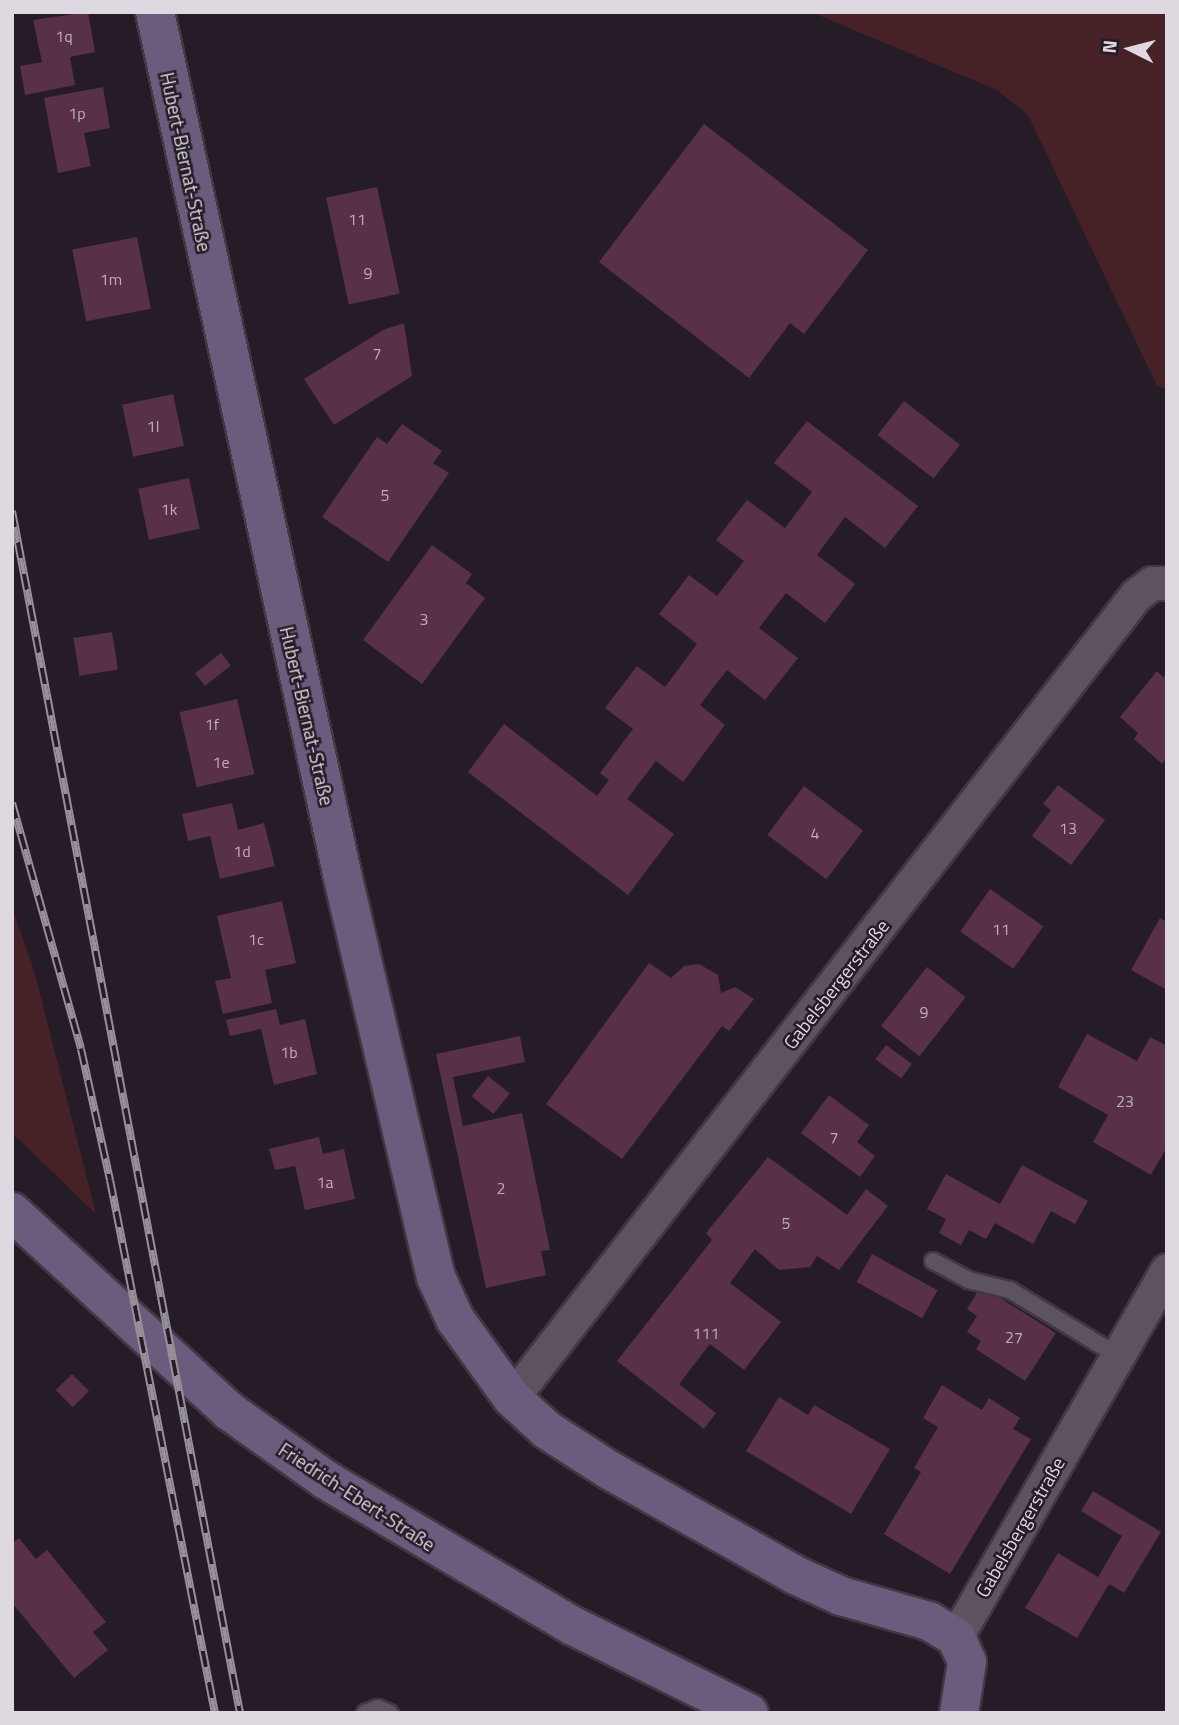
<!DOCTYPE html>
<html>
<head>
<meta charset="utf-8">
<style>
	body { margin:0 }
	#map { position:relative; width:1179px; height:1725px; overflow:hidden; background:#251c28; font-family:"Titillium Web",sans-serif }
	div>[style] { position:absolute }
	.green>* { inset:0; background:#462126 }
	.building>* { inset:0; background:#583047; transform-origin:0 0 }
	.roads { filter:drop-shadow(2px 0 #403842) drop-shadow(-2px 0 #403842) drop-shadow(0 2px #403842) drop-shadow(0 -2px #403842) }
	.lane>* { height:16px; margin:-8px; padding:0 8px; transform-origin:8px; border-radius:8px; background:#5d5260 }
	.street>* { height:33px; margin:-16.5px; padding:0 16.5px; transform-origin:16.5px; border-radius:16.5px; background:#5d5260 }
	.secondary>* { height:38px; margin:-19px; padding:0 19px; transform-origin:19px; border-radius:19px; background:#695c7d }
	.rail>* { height:8px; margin-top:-4px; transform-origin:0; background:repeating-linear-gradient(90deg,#251c28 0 16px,#979099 0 32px); box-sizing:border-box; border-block:2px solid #979099 }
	span { translate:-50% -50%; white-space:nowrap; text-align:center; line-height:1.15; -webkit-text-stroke:5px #251c28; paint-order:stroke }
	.number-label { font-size:16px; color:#bcaeba }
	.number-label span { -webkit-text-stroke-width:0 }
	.street-label { font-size:19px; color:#ded8e0 }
	.frame { position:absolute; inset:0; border:14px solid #ded8e0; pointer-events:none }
	.north { position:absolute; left:1095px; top:14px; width:70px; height:70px; -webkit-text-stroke:5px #251c28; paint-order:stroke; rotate:276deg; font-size:19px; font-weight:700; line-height:28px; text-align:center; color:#ded8e0 }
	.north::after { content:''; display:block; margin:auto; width:24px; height:32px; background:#ded8e0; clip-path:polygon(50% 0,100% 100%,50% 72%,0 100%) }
</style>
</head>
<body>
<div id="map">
	<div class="green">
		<i style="clip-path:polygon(811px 12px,1167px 12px,1167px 389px,1157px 386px,1028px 115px,997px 90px)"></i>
		<i style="clip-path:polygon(12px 907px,35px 974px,96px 1214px,12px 1133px)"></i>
	</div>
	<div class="building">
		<i style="clip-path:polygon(88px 12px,95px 52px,70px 57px,75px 85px,25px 95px,20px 66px,42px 62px,33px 20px)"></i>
		<i style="clip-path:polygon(103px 87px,110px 128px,84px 133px,91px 166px,58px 173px,44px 98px)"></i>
		<i style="clip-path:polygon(704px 124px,868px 250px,804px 334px,790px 323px,749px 378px,599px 262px)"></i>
		<i style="left:377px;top:187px;width:109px;height:52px;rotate:78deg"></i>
		<i style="left:137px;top:237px;width:73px;height:66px;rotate:79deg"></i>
		<i style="clip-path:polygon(404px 323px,412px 376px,334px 425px,304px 379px,383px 330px)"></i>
		<i style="left:173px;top:394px;width:53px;height:52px;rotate:78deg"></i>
		<i style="left:904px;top:401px;width:71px;height:43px;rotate:38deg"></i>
		<i style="clip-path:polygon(807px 421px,918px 506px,885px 548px,845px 517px,817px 555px,855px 584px,825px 623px,786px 593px,759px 628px,798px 658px,765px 700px,727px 670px,700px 705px,725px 725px,683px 782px,656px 761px,627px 799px,674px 834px,628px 895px,468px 772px,504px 724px,597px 796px,609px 780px,600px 773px,633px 729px,605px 708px,637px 666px,665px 687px,697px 644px,659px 614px,689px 575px,717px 596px,744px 561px,716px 540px,747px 500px,785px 528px,812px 492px,774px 463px)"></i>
		<i style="clip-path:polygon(402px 424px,442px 451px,433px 463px,449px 473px,388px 562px,322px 517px,377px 437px,387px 444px)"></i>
		<i style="left:189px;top:478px;width:52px;height:52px;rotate:78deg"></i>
		<i style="clip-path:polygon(432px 545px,472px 574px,466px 583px,485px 598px,422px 684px,363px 640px)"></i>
		<i style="left:112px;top:632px;width:38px;height:39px;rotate:81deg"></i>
		<i style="left:221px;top:653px;width:16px;height:33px;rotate:52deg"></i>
		<i style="clip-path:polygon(1157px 671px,1163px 677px,1167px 674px,1167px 758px,1162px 764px,1134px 739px,1138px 733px,1120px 717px)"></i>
		<i style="left:237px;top:699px;width:77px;height:59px;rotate:77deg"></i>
		<i style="clip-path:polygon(1058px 785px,1105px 820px,1071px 865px,1032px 836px,1051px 810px,1043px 804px)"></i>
		<i style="left:804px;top:786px;width:74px;height:61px;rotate:37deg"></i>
		<i style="clip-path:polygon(232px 803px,238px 830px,264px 823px,275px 866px,220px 879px,210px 836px,188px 841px,182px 814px)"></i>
		<i style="left:990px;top:889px;width:65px;height:52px;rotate:35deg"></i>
		<i style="clip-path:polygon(282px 901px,296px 963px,265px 970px,272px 1003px,223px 1014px,215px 981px,231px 978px,217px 916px)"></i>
		<i style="clip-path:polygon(1160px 918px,1167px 922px,1167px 990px,1131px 970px)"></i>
		<i style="clip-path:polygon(649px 963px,671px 978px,684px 966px,699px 964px,718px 975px,721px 993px,735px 987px,754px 999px,729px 1031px,722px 1026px,622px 1159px,546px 1104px)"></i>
		<i style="left:927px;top:967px;width:49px;height:75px;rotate:38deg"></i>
		<i style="clip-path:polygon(276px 1009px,280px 1025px,305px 1019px,317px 1074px,274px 1085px,261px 1029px,230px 1036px,226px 1020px)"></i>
		<i style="clip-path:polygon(1087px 1034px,1137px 1061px,1150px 1037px,1167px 1046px,1167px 1147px,1151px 1175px,1093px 1142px,1108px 1115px,1058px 1087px)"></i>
		<i style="clip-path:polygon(520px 1036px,525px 1062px,453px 1077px,463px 1126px,522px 1113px,550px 1250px,541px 1251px,546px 1275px,486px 1288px,436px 1054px)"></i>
		<i style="left:886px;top:1045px;width:32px;height:18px;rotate:36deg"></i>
		<i style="left:488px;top:1076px;width:28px;height:26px;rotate:39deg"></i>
		<i style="clip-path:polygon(829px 1095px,869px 1125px,857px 1142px,875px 1156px,860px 1177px,801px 1133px)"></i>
		<i style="clip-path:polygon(319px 1137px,323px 1154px,344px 1149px,355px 1199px,305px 1210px,295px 1166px,275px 1170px,269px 1149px)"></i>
		<i style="clip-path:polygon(768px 1157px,847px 1215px,866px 1189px,888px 1206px,839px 1270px,817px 1256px,810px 1267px,779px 1270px,755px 1249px,730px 1283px,781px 1322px,744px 1370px,710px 1344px,679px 1384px,716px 1413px,704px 1429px,617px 1361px,712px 1240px,706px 1233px)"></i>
		<i style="clip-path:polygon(1022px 1165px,1088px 1201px,1075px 1224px,1051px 1211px,1033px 1244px,995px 1223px,986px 1239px,969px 1230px,961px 1245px,939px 1233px,946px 1219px,927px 1209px,946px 1174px,1000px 1204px)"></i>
		<i style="left:872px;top:1254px;width:75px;height:32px;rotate:29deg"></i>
		<i style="clip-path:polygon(981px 1286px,1056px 1333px,1025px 1381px,976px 1349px,981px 1341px,967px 1332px,977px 1316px,967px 1309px)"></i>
		<i style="left:72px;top:1374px;width:24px;height:23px;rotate:45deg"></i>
		<i style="clip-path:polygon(942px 1385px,982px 1410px,989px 1398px,1020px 1418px,1013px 1429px,1031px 1439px,950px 1574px,884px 1534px,921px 1472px,914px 1468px,938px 1427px,923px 1418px)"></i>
		<i style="clip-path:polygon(779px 1397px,808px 1415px,814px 1405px,890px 1449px,851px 1514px,746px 1451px)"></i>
		<i style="clip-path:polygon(1093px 1491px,1161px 1532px,1124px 1593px,1109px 1584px,1077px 1638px,1025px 1608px,1058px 1553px,1098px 1577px,1122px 1536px,1081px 1511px)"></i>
		<i style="clip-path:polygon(19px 1538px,36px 1559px,47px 1550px,106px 1622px,93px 1632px,108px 1650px,74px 1678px,12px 1603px,12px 1543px)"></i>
	</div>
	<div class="roads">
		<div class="lane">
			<i style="left:933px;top:1261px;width:40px;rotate:28deg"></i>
			<i style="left:968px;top:1280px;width:43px;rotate:13.4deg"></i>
			<i style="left:1010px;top:1290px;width:127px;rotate:31.4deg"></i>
			<i style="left:365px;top:1713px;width:14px;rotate:-21deg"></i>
			<i style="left:378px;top:1708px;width:13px;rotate:23deg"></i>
		</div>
		<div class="street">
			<i style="left:512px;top:1398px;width:1017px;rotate:-52.15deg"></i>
			<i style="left:1136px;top:595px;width:20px;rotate:-37deg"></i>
			<i style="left:1152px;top:583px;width:15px"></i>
			<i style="left:956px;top:1637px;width:423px;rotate:-60.1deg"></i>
		</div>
		<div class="secondary">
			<i style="left:155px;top:12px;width:886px;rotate:77.75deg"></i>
			<i style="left:343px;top:878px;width:410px;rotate:76.9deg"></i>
			<i style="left:436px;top:1277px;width:46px;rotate:65.7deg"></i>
			<i style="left:455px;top:1319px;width:97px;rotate:54.2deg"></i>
			<i style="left:512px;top:1398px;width:47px;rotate:42.4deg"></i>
			<i style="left:547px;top:1430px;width:74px;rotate:32.8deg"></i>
			<i style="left:609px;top:1470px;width:214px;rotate:29.4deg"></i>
			<i style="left:795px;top:1575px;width:51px;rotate:24.5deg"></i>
			<i style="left:841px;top:1596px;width:91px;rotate:15.9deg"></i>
			<i style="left:929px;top:1621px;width:31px;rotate:31deg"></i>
			<i style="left:956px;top:1637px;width:27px;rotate:66deg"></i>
			<i style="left:967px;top:1662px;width:52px;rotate:98.9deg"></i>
			<i style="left:12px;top:1212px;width:294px;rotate:42.5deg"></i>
			<i style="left:229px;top:1411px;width:119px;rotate:35.4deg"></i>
			<i style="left:326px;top:1480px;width:287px;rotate:30.6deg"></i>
			<i style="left:573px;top:1626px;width:196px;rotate:26.3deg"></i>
		</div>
	</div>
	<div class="rail">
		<i style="left:12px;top:511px;width:1223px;rotate:79.26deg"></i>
		<i style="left:12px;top:803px;width:255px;rotate:74.3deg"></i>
		<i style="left:81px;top:1049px;width:134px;rotate:77.5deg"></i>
		<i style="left:110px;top:1180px;width:543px;rotate:78.86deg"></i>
	</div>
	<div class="number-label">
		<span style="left:64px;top:36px">1q</span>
		<span style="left:77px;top:113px">1p</span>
		<span style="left:357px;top:219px">11</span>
		<span style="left:368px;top:273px">9</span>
		<span style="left:111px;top:279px">1m</span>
		<span style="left:377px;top:353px">7</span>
		<span style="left:153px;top:426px">1l</span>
		<span style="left:385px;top:495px">5</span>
		<span style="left:169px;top:509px">1k</span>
		<span style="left:424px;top:619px">3</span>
		<span style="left:212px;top:724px">1f</span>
		<span style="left:221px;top:762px">1e</span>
		<span style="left:1068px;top:828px">13</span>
		<span style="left:815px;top:833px">4</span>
		<span style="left:242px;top:851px">1d</span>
		<span style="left:1001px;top:929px">11</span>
		<span style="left:256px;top:939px">1c</span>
		<span style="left:924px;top:1012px">9</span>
		<span style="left:289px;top:1052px">1b</span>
		<span style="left:1125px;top:1101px">23</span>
		<span style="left:834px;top:1137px">7</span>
		<span style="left:325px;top:1182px">1a</span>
		<span style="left:501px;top:1188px">2</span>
		<span style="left:786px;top:1223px">5</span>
		<span style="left:706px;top:1333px">111</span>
		<span style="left:1014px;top:1337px">27</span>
	</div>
	<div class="street-label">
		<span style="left:186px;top:162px;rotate:78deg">Hubert-Biernat-Straße</span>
		<span style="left:307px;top:716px;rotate:77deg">Hubert-Biernat-Straße</span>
		<span style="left:836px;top:984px;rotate:-52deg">Gabelsbergerstraße</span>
		<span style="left:357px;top:1497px;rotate:33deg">Friedrich-Ebert-Straße</span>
		<span style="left:1020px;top:1527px;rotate:-60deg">Gabelsbergerstraße</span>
	</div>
	<div class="frame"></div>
	<div class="north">N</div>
</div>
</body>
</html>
